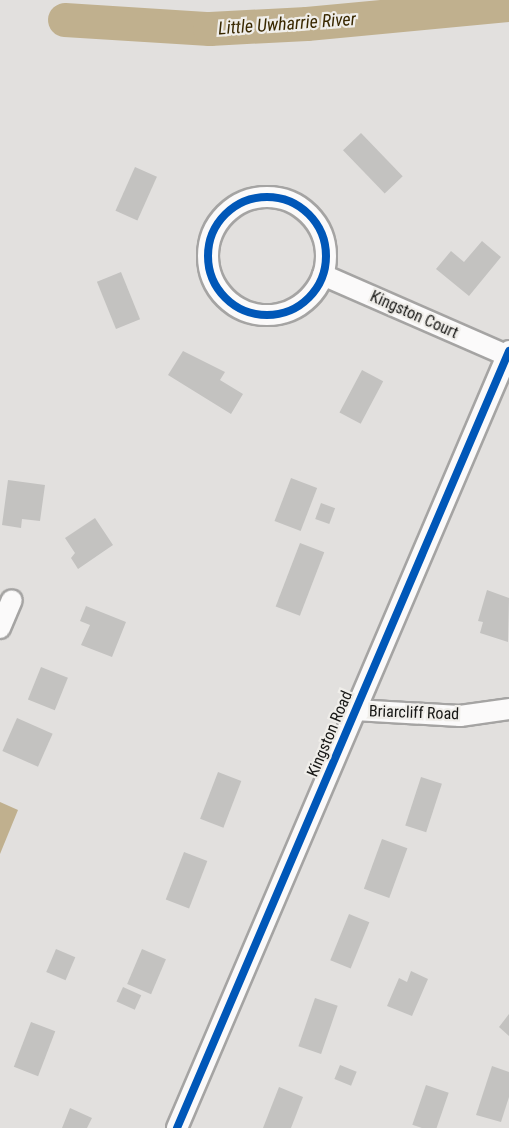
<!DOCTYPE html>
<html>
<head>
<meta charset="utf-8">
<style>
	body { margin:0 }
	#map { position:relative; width:509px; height:1128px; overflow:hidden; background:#e2e0de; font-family:"Roboto Condensed",sans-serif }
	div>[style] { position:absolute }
	.water>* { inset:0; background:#c0b08e }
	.river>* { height:34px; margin:-17px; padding:0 17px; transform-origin:17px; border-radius:17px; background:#c0b08e }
	.building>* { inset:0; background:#c3c2c0; transform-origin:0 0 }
	.roads { filter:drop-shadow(2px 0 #a5a4a3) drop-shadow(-2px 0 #a5a4a3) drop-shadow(0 2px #a5a4a3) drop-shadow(0 -2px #a5a4a3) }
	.minor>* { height:20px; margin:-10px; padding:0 10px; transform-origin:10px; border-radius:10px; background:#fbfafa }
	.minor>.ring { margin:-10px; padding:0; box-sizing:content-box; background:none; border:20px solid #fbfafa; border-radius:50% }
	.cycleway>* { height:8px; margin:-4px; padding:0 4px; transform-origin:4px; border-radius:4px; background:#0057b8 }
	.cycleway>.ring { margin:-4px; padding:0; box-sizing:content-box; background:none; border:8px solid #0057b8; border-radius:50% }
	span { translate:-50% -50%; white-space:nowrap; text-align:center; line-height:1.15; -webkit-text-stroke:4.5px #f0eeea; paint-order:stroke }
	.street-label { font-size:16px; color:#171715 }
	.water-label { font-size:18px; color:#392800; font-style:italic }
</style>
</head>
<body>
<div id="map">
	<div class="water">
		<i style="clip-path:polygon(0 802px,18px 810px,0 854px)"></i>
	</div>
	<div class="river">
		<i style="left:65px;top:20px;width:145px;rotate:3.6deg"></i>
		<i style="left:210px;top:29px;width:97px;rotate:-3deg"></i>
		<i style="left:307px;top:24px;width:203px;rotate:-5.4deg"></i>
	</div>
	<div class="building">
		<i style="left:361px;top:133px;width:60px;height:25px;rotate:46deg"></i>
		<i style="left:135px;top:167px;width:24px;height:48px;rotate:24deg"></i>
		<i style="clip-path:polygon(482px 241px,501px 257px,469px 296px,436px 269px,451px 251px,464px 262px)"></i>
		<i style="left:121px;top:272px;width:51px;height:26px;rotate:68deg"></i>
		<i style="clip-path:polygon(183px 351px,225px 372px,220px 380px,243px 394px,231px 414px,168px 375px)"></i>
		<i style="left:362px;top:370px;width:24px;height:48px;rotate:28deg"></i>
		<i style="left:291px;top:478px;width:28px;height:46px;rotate:21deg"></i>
		<i style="clip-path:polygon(8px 480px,45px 485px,40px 521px,22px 519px,21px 528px,2px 525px)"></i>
		<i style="left:321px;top:503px;width:15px;height:17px;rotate:20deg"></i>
		<i style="clip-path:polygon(95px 518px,113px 545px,78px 569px,71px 558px,75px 553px,65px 538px)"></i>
		<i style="left:300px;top:543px;width:26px;height:68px;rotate:21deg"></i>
		<i style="clip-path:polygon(487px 590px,509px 598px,508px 642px,480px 633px,483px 622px,478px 621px)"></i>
		<i style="clip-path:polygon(86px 606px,126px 622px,112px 657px,81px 645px,90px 625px,80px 621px)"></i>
		<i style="left:41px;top:667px;width:29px;height:35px;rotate:22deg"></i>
		<i style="left:17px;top:718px;width:39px;height:36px;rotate:24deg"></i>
		<i style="left:218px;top:772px;width:25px;height:50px;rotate:21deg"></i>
		<i style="left:421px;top:777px;width:22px;height:51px;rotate:18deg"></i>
		<i style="left:382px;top:839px;width:27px;height:53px;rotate:20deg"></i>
		<i style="left:184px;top:852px;width:25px;height:51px;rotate:21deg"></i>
		<i style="left:349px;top:914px;width:22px;height:50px;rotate:22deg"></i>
		<i style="left:56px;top:949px;width:21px;height:25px;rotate:23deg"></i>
		<i style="left:142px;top:949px;width:26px;height:38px;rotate:23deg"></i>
		<i style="clip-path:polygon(411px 971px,428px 979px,412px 1016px,387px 1006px,399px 978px,407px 982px)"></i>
		<i style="left:123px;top:987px;width:20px;height:16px;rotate:24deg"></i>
		<i style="left:315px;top:998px;width:24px;height:51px;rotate:19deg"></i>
		<i style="clip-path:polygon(509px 1014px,509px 1036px,499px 1027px)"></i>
		<i style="left:31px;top:1022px;width:26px;height:48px;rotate:21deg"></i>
		<i style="left:340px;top:1065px;width:18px;height:15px;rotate:22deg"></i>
		<i style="clip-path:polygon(492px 1066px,509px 1072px,509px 1097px,501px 1122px,476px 1115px)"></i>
		<i style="left:426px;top:1085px;width:24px;height:42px;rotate:19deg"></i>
		<i style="clip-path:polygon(279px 1087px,303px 1097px,291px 1128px,263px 1128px)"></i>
		<i style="clip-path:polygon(70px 1108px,92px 1118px,87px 1128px,62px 1128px)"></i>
	</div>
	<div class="roads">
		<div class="minor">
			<i class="ring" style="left:208px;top:197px;width:98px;height:98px"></i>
			<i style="left:323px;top:275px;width:200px;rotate:23.6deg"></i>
			<i style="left:0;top:628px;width:30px;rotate:-67deg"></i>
			<i style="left:355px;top:710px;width:105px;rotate:3.3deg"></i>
			<i style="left:460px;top:716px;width:49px;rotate:-8.1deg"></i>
			<i style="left:177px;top:1128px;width:845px;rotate:-66.86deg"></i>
		</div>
	</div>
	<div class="cycleway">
		<i class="ring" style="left:208px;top:197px;width:110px;height:110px"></i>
		<i style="left:177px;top:1128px;width:845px;rotate:-66.86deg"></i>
	</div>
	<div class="street-label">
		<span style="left:414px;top:315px;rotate:24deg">Kingston Court</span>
		<span style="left:414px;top:713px;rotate:2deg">Briarcliff Road</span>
		<span style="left:330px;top:734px;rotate:-67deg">Kingston Road</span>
	</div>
	<div class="water-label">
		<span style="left:287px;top:24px;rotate:-4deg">Little Uwharrie River</span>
	</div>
</div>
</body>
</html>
